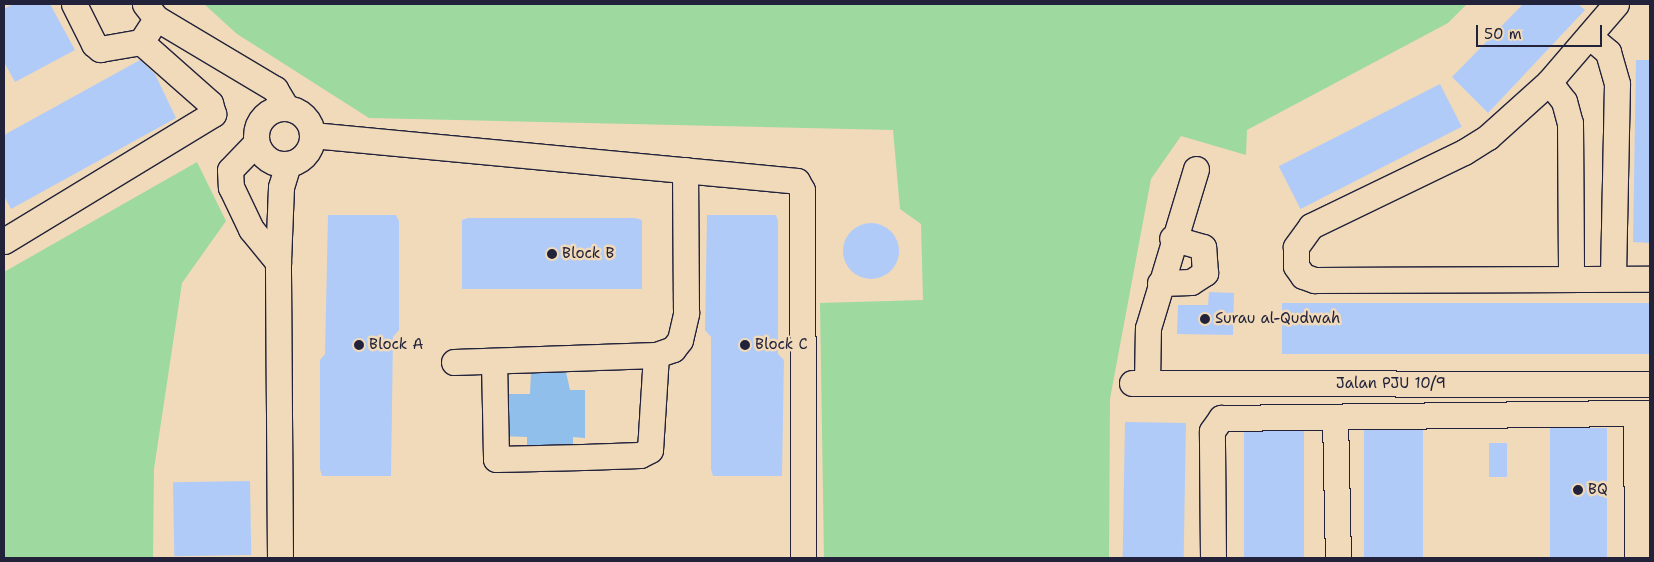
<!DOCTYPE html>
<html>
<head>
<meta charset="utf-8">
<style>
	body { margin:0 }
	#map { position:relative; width:1654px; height:562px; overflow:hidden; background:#f1dab9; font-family:"Shantell Sans",sans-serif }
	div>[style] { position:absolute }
	.green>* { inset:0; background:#9ed9a0 }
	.water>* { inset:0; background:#8fbfea }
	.building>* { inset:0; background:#b1cbf8; transform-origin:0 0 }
	.round { border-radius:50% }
	.roads { filter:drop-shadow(1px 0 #22223b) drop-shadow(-1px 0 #22223b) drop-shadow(0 1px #22223b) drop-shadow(0 -1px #22223b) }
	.minor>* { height:25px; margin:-12.5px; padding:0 12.5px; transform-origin:12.5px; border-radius:12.5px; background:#f1dab9 }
	.minor>.ring { margin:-12.5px; padding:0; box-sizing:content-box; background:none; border:25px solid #f1dab9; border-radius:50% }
	.dots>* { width:14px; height:14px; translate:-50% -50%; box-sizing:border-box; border:2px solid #f1dab9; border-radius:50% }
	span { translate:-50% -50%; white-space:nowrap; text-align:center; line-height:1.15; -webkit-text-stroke:5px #f1dab9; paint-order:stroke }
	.poi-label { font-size:15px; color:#22223b }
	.left { translate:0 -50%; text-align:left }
	.street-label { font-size:15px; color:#22223b }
	.frame { position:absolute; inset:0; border:5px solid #22223b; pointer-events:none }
	.scale { position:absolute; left:1476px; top:25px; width:126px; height:22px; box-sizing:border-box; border:2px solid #22223b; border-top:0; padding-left:6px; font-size:15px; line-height:18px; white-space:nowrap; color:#22223b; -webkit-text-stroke:4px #f1dab9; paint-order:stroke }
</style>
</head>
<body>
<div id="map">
	<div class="green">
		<i style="clip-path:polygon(204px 4px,1467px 4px,1448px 23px,1247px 130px,1246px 155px,1181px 136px,1151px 179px,1110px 399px,1109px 558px,824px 558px,820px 303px,923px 300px,921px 224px,900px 209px,893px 130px,369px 118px,237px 34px)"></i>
		<i style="clip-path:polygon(197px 162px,226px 221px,182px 283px,154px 469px,153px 558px,4px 558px,4px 272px)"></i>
	</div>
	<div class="water">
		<i style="clip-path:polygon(531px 371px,566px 372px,570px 390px,585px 390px,585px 438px,573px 437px,573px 463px,527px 462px,527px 437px,505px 436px,506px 394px,530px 394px)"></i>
	</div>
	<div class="building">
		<i style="clip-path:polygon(13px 4px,50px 4px,75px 50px,15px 82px,4px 62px,4px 9px)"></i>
		<i style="clip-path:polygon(1523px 4px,1578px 4px,1585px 10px,1488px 113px,1452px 77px)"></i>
		<i style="clip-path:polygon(140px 60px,155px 74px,176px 118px,11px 209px,4px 196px,4px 135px)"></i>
		<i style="clip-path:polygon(1636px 60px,1650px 60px,1650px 243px,1633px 242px)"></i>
		<i style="left:1440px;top:84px;width:48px;height:181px;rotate:63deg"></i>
		<i style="clip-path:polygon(328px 215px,396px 215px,399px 221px,399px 330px,393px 337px,391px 476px,322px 476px,320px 469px,320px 360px,325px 354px)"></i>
		<i style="clip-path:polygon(707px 215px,776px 215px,778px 221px,778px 354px,784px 360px,782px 476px,713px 476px,711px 469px,711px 337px,705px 330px)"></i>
		<i style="clip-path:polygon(468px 218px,635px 218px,642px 220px,642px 289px,462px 289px,462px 220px)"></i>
		<i class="round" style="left:843px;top:223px;width:56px;height:56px"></i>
		<i style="clip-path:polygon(1209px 292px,1234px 293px,1233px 335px,1177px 334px,1178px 305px,1208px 305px)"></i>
		<i style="left:1282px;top:303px;width:368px;height:51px"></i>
		<i style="left:1125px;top:422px;width:61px;height:136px;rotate:1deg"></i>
		<i style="left:1607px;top:428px;width:130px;height:57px;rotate:90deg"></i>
		<i style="left:1423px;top:430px;width:128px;height:59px;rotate:90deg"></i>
		<i style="left:1304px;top:431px;width:127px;height:60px;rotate:90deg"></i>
		<i style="left:1489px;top:443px;width:18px;height:34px"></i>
		<i style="left:250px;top:481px;width:74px;height:77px;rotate:89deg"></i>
	</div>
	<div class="roads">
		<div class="minor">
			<i style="left:74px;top:4px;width:45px;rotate:63.4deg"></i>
			<i style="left:94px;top:44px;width:8px;rotate:40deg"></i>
			<i style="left:100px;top:49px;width:42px;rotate:-9.7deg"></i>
			<i style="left:141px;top:42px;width:17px;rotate:-57deg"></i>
			<i style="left:145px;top:4px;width:18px;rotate:52deg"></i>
			<i style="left:156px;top:18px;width:139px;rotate:30.8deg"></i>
			<i style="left:275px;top:89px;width:21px;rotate:59deg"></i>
			<i style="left:1616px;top:4px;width:103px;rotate:130.7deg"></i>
			<i style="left:1549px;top:82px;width:82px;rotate:138deg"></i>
			<i style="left:1488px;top:137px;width:28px;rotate:148deg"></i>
			<i style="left:1464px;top:152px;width:170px;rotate:154.2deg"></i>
			<i style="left:1311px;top:226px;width:26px;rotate:126deg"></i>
			<i style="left:1296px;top:247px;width:19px;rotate:90deg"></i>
			<i style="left:1296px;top:266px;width:12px;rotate:55deg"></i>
			<i style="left:1303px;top:276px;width:12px;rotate:20deg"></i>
			<i style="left:1314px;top:280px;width:336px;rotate:-0.2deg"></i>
			<i style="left:1589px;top:36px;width:25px;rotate:40deg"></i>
			<i style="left:1608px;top:52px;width:33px;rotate:74deg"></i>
			<i style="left:1617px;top:84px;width:194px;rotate:91.2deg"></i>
			<i style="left:1549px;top:82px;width:24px;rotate:52deg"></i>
			<i style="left:1564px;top:101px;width:23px;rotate:75deg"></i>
			<i style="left:1570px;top:123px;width:156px;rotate:89.6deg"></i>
			<i class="ring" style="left:256px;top:108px;width:31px;height:31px"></i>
			<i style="left:312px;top:135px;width:487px;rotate:5.4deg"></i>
			<i style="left:797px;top:181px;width:10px;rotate:61deg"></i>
			<i style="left:802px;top:190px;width:368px;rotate:89.8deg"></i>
			<i style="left:256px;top:143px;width:37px;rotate:134deg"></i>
			<i style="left:230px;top:170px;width:17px;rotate:87deg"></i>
			<i style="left:231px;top:187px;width:47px;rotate:64.5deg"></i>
			<i style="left:251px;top:229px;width:43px;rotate:50.7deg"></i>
			<i style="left:4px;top:241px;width:245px;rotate:-31.3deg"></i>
			<i style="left:213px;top:114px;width:11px;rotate:-105deg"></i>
			<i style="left:210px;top:103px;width:92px;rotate:-138.5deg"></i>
			<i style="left:1160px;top:283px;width:31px;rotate:-2deg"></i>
			<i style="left:1191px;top:282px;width:17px;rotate:-33deg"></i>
			<i style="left:1205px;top:273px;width:26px;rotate:-94deg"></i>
			<i style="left:1203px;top:247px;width:32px;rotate:-164deg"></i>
			<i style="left:494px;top:361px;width:98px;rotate:88.8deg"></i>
			<i style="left:496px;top:459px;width:87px;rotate:-1.3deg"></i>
			<i style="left:583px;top:457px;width:57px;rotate:-2deg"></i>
			<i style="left:640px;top:455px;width:11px;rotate:-27deg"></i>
			<i style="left:650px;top:450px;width:95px;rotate:-86.4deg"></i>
			<i style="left:454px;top:362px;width:202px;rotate:-2deg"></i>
			<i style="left:656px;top:355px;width:18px;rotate:-19deg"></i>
			<i style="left:673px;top:349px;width:11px;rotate:-52deg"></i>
			<i style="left:680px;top:340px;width:28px;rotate:-77deg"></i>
			<i style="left:686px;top:313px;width:143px;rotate:-90.4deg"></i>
			<i style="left:1132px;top:383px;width:518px;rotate:0.11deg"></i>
			<i style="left:1147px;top:383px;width:55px;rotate:-89deg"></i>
			<i style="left:1148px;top:328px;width:166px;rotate:-73.2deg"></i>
			<i style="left:1636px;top:413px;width:145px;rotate:89.6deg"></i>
			<i style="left:1335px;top:417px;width:141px;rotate:88.8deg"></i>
			<i style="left:280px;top:558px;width:296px;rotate:-90.4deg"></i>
			<i style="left:278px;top:262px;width:75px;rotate:-87.7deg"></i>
			<i style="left:281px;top:187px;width:24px;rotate:-73deg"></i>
			<i style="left:1213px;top:558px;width:127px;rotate:-90.5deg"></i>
			<i style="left:1212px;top:431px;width:16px;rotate:-55deg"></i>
			<i style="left:1221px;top:418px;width:429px;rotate:-0.7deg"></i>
		</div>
	</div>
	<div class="dots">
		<i style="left:552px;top:254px;background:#22223b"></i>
		<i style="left:1205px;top:319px;background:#22223b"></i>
		<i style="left:359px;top:345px;background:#22223b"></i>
		<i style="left:745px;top:345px;background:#22223b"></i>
		<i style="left:1578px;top:490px;background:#22223b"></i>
	</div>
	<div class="poi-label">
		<span class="left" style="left:562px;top:254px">Block B</span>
		<span class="left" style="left:1215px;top:319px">Surau al-Qudwah</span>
		<span class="left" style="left:369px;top:345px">Block A</span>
		<span class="left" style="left:755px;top:345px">Block C</span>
		<span class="left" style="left:1588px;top:490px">BQ</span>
	</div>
	<div class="street-label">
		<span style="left:1391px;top:384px">Jalan PJU 10/9</span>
	</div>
	<div class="frame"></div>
	<div class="scale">50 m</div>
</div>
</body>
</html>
